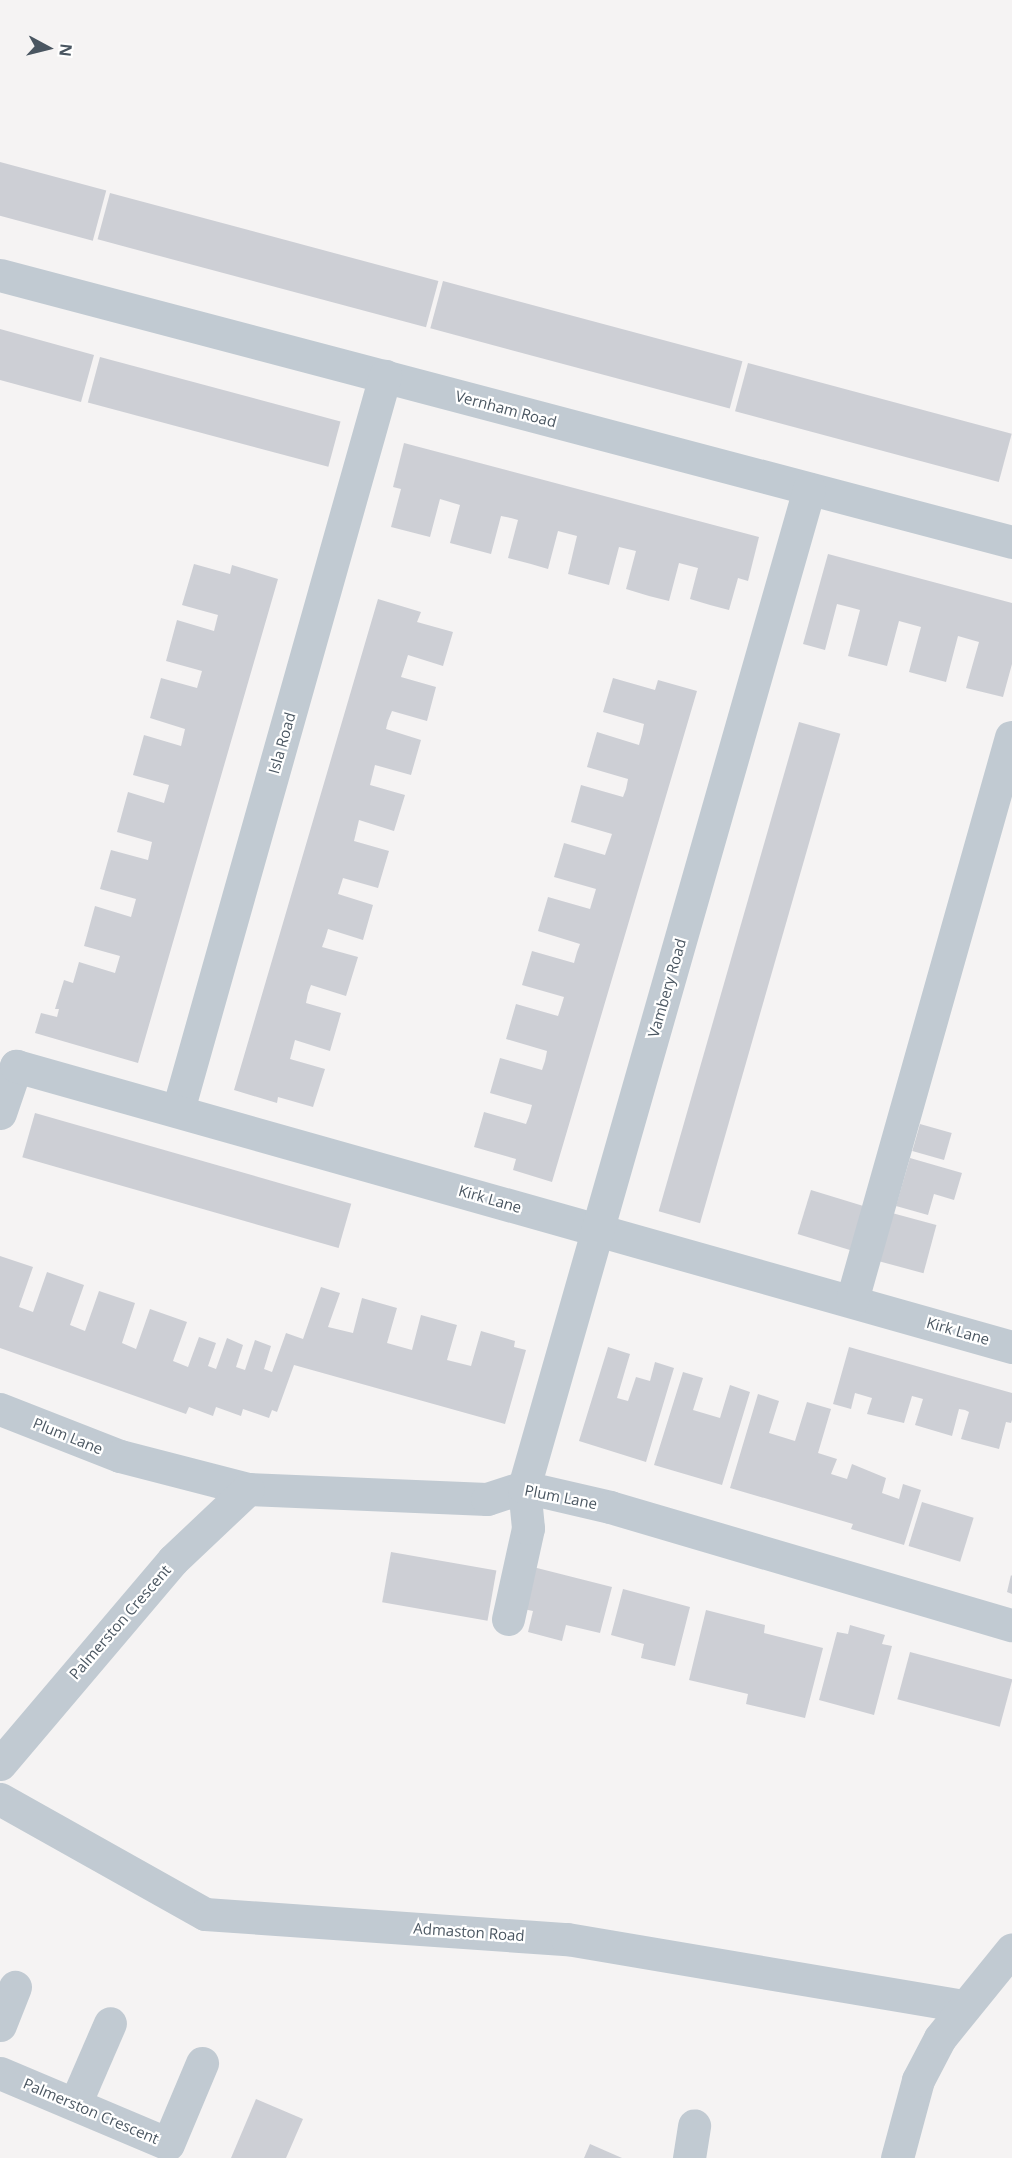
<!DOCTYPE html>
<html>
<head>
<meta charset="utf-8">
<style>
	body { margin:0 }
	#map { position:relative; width:1012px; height:2158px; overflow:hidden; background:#f5f3f3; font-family:"Open Sans",sans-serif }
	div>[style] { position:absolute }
	.building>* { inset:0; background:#cdcfd5; transform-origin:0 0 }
	.minor>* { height:33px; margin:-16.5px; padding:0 16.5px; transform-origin:16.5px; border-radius:16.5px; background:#c1cad2 }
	span { translate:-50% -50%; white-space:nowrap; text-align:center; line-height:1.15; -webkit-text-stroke:4.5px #fff; paint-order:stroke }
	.street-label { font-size:15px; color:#4a5661 }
	.north { position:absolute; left:18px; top:18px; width:60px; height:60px; -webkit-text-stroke:4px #fff; paint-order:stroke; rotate:97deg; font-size:16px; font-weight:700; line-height:24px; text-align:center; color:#4a5661 }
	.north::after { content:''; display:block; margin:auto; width:21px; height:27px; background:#4a5661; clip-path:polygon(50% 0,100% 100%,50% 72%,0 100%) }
</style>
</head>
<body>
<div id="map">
	<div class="building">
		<i style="left:0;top:162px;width:110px;height:52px;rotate:15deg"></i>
		<i style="left:110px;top:193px;width:340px;height:48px;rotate:15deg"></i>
		<i style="left:443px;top:281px;width:310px;height:49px;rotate:15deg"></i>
		<i style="clip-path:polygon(0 329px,94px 355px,81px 402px,0 380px)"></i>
		<i style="left:100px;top:357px;width:249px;height:47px;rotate:15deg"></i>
		<i style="left:748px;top:363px;width:273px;height:50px;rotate:15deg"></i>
		<i style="clip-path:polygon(404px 443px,759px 537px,748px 581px,738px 578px,729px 610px,710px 605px,690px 599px,698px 568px,679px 563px,669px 601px,649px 596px,626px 589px,636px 551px,619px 547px,609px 585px,568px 574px,577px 536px,558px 531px,548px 569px,531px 564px,508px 558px,518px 520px,511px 518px,501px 516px,491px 554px,450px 543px,460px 505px,440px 499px,430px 537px,391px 527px,401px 489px,393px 487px)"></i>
		<i style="clip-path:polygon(828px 554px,1012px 603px,1012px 664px,1003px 697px,966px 688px,979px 642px,958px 636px,946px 682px,909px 672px,921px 627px,899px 621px,887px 666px,848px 656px,860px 610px,849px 607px,837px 604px,825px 650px,803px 644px)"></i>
		<i style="clip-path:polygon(194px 564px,230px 574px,232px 565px,278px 579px,138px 1063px,35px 1033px,41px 1013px,57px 1017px,59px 1009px,55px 1009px,64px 980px,73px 983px,79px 962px,115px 973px,120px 956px,84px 946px,95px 906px,131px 917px,136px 899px,100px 889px,111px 850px,148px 860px,152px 842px,117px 832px,128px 792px,164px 803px,169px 785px,133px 775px,144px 735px,181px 746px,185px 729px,150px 718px,161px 678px,197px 688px,202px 671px,166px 661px,177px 620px,214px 631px,218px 615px,182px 605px)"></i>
		<i style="clip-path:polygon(378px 599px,421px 612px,417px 622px,453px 632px,443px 666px,408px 655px,401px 677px,436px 687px,427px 721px,392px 711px,388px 721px,386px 729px,421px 740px,411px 775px,375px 765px,370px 785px,405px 795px,394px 831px,359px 820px,354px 841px,389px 851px,378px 888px,343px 878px,338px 894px,373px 905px,363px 940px,328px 929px,325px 939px,322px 947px,358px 957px,346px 996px,311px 985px,308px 993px,306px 1003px,341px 1013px,330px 1051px,295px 1040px,290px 1059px,325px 1069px,313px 1107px,278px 1097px,277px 1103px,234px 1090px)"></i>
		<i style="clip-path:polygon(613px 678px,655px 690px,658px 680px,697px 691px,552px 1182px,513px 1170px,516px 1159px,474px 1147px,484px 1112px,526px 1124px,529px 1116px,532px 1105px,490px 1093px,500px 1058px,542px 1070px,545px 1061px,547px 1051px,506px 1039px,516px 1004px,558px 1016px,561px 1007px,564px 997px,522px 985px,532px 951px,574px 963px,577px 952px,580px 944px,538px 931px,548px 897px,590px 909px,596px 889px,554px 877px,564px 843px,605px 855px,612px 834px,571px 822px,581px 785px,623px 797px,626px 789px,628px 779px,587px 767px,597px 732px,639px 745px,642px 734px,644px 724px,603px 712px)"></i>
		<i style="left:799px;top:722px;width:43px;height:509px;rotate:16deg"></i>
		<i style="left:35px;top:1113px;width:329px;height:46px;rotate:16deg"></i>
		<i style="left:920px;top:1124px;width:33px;height:28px;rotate:16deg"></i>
		<i style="clip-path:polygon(910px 1158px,962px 1173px,954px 1200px,934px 1194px,928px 1215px,896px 1206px)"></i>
		<i style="left:811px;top:1190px;width:59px;height:46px;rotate:17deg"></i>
		<i style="left:892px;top:1213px;width:46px;height:50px;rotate:15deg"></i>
		<i style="clip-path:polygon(0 1256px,33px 1267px,19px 1307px,33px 1312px,47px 1272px,84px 1285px,70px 1325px,85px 1331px,99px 1291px,135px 1303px,122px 1343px,136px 1349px,150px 1309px,187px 1322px,173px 1361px,188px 1367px,199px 1337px,216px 1343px,208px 1366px,216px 1369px,227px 1338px,243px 1345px,236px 1367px,245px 1370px,255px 1340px,271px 1346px,264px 1369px,272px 1372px,286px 1333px,303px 1339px,321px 1287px,340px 1293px,328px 1327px,353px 1333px,362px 1298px,397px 1308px,387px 1343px,412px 1350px,421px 1315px,457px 1325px,447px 1360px,471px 1366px,481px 1331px,515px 1341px,514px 1347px,526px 1350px,505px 1424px,294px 1365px,277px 1412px,272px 1410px,269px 1418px,243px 1409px,241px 1416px,216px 1407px,213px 1416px,189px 1407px,186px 1414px,0 1348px)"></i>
		<i style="clip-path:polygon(608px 1347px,630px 1354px,617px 1398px,628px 1401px,636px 1377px,650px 1381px,655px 1362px,674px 1368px,646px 1462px,579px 1441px)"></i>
		<i style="clip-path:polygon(849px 1347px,1012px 1393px,1012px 1420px,1011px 1423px,1006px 1422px,999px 1449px,961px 1439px,969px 1412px,965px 1410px,959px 1409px,952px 1436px,915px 1425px,923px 1399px,912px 1396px,904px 1423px,867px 1414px,872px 1398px,855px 1393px,851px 1409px,833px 1404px)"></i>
		<i style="clip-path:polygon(683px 1372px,703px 1378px,693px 1410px,720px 1418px,730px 1385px,750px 1392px,722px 1485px,654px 1465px)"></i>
		<i style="clip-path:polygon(758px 1394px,779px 1401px,769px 1433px,795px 1441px,807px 1402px,831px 1409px,818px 1453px,837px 1459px,831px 1474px,847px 1479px,852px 1464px,886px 1478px,882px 1493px,899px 1499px,903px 1484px,921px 1490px,904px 1545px,851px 1529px,853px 1524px,730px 1488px)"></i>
		<i style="left:922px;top:1502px;width:54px;height:46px;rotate:17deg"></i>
		<i style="left:391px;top:1552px;width:107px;height:51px;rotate:10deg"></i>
		<i style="clip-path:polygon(533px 1567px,612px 1587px,600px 1633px,566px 1625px,562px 1641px,528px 1632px,533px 1611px,523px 1609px)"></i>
		<i style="clip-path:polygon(1011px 1575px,1012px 1576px,1012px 1594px,1007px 1592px)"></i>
		<i style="clip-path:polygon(623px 1589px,690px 1607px,675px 1666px,641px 1658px,644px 1644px,611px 1635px)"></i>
		<i style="clip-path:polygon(706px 1610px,765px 1625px,764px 1633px,823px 1648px,805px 1718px,746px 1704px,748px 1694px,689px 1680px)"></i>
		<i style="clip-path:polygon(850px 1625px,885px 1635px,882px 1644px,892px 1646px,874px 1715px,819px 1700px,837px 1632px,848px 1634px)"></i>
		<i style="left:910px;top:1652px;width:106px;height:49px;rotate:15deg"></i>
		<i style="clip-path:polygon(256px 2099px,303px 2119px,286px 2158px,231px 2158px)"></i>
		<i style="clip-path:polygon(590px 2144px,622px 2158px,584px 2158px)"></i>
	</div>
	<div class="minor">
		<i style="left:0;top:275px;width:1047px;rotate:14.78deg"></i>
		<i style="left:178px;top:1110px;width:763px;rotate:-74.25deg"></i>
		<i style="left:0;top:1113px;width:50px;rotate:-71.2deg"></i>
		<i style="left:16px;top:1066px;width:1035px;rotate:15.76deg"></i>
		<i style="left:852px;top:1300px;width:585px;rotate:-74.23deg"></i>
		<i style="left:0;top:1409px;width:129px;rotate:21.4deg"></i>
		<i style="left:120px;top:1456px;width:132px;rotate:14.5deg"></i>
		<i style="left:248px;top:1489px;width:239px;rotate:2.4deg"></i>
		<i style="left:487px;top:1499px;width:39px;rotate:-18deg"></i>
		<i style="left:524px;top:1487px;width:88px;rotate:13.1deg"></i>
		<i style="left:610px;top:1507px;width:419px;rotate:16.4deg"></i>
		<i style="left:508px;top:1619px;width:93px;rotate:-77.6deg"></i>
		<i style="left:528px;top:1528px;width:41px;rotate:-95.6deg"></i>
		<i style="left:524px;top:1487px;width:1038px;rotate:-74.06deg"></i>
		<i style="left:0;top:1764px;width:267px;rotate:-49.7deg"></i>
		<i style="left:173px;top:1560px;width:103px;rotate:-43.4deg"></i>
		<i style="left:0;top:1799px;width:235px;rotate:29.3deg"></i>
		<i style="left:205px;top:1914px;width:363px;rotate:4deg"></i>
		<i style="left:567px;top:1939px;width:402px;rotate:9.6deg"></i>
		<i style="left:0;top:2025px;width:41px;rotate:-68.5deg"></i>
		<i style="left:0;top:2073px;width:182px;rotate:22.9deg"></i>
		<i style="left:168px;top:2144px;width:88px;rotate:-67.2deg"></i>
		<i style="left:75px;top:2104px;width:88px;rotate:-66.6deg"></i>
		<i style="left:689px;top:2158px;width:33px;rotate:-81deg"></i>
		<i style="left:897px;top:2158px;width:81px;rotate:-74.9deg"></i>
		<i style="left:918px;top:2080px;width:47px;rotate:-62.4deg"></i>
		<i style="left:940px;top:2038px;width:114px;rotate:-51deg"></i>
	</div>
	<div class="street-label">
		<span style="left:506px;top:409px;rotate:15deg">Vernham Road</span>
		<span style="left:282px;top:743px;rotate:-74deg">Isla Road</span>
		<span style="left:667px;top:988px;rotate:-74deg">Vambery Road</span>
		<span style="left:490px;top:1199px;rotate:16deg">Kirk Lane</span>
		<span style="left:958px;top:1331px;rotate:16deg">Kirk Lane</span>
		<span style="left:68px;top:1436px;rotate:22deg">Plum Lane</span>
		<span style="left:561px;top:1497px;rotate:11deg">Plum Lane</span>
		<span style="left:120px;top:1622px;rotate:-49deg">Palmerston Crescent</span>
		<span style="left:469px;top:1932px;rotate:4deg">Admaston Road</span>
		<span style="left:91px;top:2111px;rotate:23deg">Palmerston Crescent</span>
	</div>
	<div class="north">N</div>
</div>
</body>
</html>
